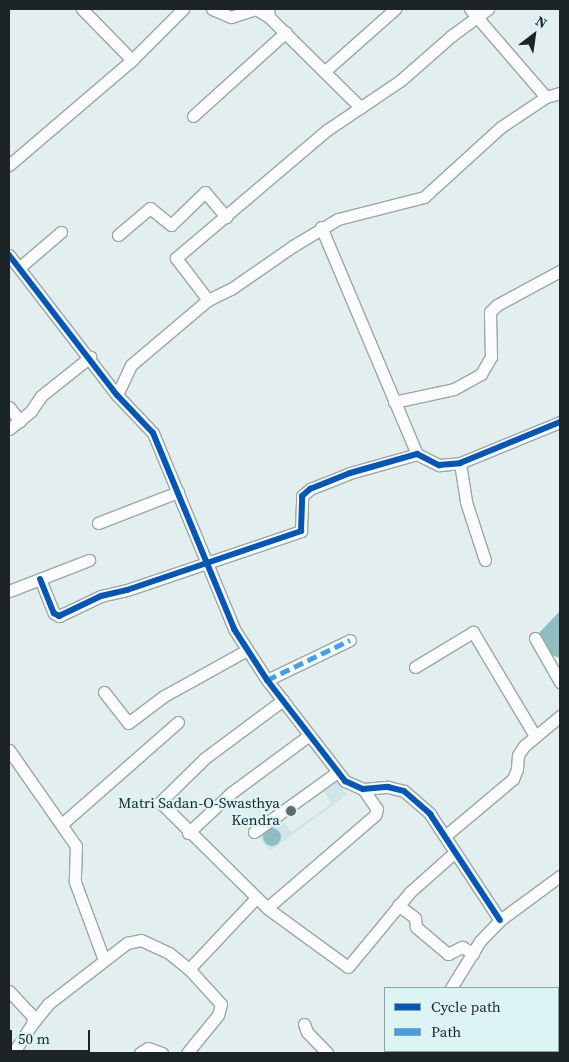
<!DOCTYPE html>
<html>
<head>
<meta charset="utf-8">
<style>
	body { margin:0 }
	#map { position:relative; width:569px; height:1062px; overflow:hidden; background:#e3efef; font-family:"Source Serif 4",serif }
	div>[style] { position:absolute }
	.built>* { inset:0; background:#cfe5e6 }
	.water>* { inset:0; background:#8ebec1 }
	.round { border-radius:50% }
	.roads { filter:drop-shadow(1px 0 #9da6a7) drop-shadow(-1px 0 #9da6a7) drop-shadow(0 1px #9da6a7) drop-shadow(0 -1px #9da6a7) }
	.street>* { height:11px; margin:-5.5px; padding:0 5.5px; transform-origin:5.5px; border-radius:5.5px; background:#fbfdfd }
	.quiet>* { height:5px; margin-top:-2.5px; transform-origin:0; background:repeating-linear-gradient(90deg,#3da2eb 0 10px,transparent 0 15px) }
	.cycleway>* { height:6px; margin:-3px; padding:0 3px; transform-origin:3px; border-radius:3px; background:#0057b8 }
	.dots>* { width:14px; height:14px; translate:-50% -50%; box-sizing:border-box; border:2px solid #ddf4f5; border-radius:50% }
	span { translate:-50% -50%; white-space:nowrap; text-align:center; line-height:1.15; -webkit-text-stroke:4.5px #ddf4f5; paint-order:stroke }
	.poi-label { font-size:15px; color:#1c2425 }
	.right { translate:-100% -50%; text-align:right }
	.frame { position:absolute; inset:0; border:10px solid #1c2425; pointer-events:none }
	.legend { position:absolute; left:384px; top:987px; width:175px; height:65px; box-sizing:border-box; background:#ddf4f5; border:1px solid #90a1a2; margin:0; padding:6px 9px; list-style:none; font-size:15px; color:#1c2425 }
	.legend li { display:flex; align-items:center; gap:10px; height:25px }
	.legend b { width:25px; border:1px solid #90a1a2 }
	.north { position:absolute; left:509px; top:10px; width:50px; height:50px; -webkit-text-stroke:4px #ddf4f5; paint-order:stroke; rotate:30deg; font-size:14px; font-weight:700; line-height:20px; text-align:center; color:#1c2425 }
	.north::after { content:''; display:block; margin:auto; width:18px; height:22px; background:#1c2425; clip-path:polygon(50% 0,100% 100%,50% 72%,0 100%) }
	.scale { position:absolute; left:10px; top:1030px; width:80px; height:22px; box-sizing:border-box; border:2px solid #1c2425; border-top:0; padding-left:6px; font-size:15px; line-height:18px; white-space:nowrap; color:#1c2425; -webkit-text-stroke:4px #ddf4f5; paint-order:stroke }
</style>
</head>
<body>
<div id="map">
	<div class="built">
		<i style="clip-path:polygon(evenodd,334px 778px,347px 795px,270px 851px,257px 834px,334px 778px,323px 790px,332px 803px,291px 832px,282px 819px,323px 790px)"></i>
	</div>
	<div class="water">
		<i style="clip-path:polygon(560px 611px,560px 658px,551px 655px,537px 635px)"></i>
		<i class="round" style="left:263px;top:828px;width:18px;height:18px"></i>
	</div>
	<div class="roads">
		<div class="street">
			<i style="left:82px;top:9px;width:71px;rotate:45.6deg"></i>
			<i style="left:212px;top:9px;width:21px;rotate:23deg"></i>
			<i style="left:231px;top:17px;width:26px;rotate:-18deg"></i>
			<i style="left:256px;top:9px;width:15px;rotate:32deg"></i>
			<i style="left:268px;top:9px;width:8px;rotate:83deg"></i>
			<i style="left:269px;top:17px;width:129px;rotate:44.7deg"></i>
			<i style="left:470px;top:9px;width:116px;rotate:49.2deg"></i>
			<i style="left:325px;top:71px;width:94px;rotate:-41.5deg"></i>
			<i style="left:193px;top:116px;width:125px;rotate:-42.1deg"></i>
			<i style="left:9px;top:165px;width:162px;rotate:-40.5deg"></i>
			<i style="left:132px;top:60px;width:72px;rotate:-45deg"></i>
			<i style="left:321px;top:227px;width:246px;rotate:67.1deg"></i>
			<i style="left:118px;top:235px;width:42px;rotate:-40.2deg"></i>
			<i style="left:150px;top:208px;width:27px;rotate:39deg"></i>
			<i style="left:171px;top:225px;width:47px;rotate:-44.1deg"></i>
			<i style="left:205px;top:192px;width:33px;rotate:50deg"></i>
			<i style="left:9px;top:255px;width:177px;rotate:52.4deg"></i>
			<i style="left:117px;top:395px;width:52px;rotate:46.5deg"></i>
			<i style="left:153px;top:433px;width:212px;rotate:67.5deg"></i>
			<i style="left:234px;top:629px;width:61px;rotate:57.1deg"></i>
			<i style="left:267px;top:680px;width:128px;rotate:52.3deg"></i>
			<i style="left:345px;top:781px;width:20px;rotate:24deg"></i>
			<i style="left:363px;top:789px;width:25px;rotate:-5deg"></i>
			<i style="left:388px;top:787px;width:16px;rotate:14deg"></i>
			<i style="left:404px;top:791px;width:35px;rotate:41deg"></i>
			<i style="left:430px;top:814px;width:127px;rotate:56.6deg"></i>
			<i style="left:20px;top:267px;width:54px;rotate:-40.5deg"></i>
			<i style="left:208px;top:300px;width:25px;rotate:-26deg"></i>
			<i style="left:231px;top:289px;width:75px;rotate:-34.7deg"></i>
			<i style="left:293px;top:246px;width:52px;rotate:-31deg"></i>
			<i style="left:338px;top:219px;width:89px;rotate:-14.3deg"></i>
			<i style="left:424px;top:197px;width:104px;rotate:-42.3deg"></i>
			<i style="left:501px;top:127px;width:54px;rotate:-33.7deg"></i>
			<i style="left:546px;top:97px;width:15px;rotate:-16deg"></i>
			<i style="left:117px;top:395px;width:33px;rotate:-65deg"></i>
			<i style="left:131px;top:365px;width:101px;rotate:-40.2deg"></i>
			<i style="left:208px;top:300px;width:53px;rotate:-127.3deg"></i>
			<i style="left:176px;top:258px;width:198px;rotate:-40.3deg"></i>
			<i style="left:327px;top:130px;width:89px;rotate:-34deg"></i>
			<i style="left:401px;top:80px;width:67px;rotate:-41.3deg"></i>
			<i style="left:451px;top:36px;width:46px;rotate:-36.1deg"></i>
			<i style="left:394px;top:402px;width:61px;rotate:-12.2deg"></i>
			<i style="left:454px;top:389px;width:31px;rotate:-29deg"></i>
			<i style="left:481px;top:374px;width:20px;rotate:-60deg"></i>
			<i style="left:491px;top:357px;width:45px;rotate:-91.3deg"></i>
			<i style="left:490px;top:312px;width:10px;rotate:-45deg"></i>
			<i style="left:497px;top:305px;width:72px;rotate:-28.4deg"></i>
			<i style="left:9px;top:407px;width:18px;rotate:52deg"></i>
			<i style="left:9px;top:429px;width:28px;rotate:-39deg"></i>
			<i style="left:31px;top:411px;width:18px;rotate:-56deg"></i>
			<i style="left:41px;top:396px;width:63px;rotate:-38.5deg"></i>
			<i style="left:460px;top:463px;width:39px;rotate:81deg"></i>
			<i style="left:466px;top:502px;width:61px;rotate:71.9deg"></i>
			<i style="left:98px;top:523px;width:86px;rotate:-21.2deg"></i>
			<i style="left:40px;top:579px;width:37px;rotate:68deg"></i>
			<i style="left:54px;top:613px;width:6px;rotate:31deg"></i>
			<i style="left:59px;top:616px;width:47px;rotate:-25.5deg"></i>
			<i style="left:101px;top:596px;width:27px;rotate:-13deg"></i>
			<i style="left:127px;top:590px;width:184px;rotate:-18.7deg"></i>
			<i style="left:301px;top:531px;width:35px;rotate:-88deg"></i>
			<i style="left:302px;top:496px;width:11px;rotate:-41deg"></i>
			<i style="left:310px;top:489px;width:43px;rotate:-21.8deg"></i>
			<i style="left:350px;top:473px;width:70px;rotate:-15.8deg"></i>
			<i style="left:417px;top:454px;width:25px;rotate:27deg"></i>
			<i style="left:439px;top:465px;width:21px;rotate:-5deg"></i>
			<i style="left:460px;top:463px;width:108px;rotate:-22.3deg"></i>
			<i style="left:9px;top:591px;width:86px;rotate:-21.2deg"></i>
			<i style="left:535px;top:638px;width:51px;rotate:60.4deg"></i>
			<i style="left:415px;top:667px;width:68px;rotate:-31.1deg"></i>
			<i style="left:473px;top:632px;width:121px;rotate:59.2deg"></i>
			<i style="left:267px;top:680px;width:92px;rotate:-25.7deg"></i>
			<i style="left:104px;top:692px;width:39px;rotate:52deg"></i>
			<i style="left:128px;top:723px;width:45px;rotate:-36.9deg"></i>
			<i style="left:164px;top:696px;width:95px;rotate:-29deg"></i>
			<i style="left:283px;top:700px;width:97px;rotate:143.4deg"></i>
			<i style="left:205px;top:758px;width:63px;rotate:135.6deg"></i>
			<i style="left:160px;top:802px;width:151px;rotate:44.7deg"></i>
			<i style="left:267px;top:908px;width:100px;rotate:36.1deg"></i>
			<i style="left:348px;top:967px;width:97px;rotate:-50.4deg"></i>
			<i style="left:410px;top:892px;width:60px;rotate:-41.6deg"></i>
			<i style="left:9px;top:750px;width:117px;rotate:55.1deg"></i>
			<i style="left:76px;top:846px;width:36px;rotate:92deg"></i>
			<i style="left:75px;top:882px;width:83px;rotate:69.6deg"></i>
			<i style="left:63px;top:823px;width:153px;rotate:-41.3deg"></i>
			<i style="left:254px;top:832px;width:101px;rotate:-35.7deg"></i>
			<i style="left:188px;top:833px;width:59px;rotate:-42.9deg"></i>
			<i style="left:231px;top:793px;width:96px;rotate:-36.5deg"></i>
			<i style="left:445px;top:836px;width:89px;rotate:-40deg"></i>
			<i style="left:513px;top:779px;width:11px;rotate:-68deg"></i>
			<i style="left:517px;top:769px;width:14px;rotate:-86deg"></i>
			<i style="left:518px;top:755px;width:11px;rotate:-56deg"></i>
			<i style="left:524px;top:746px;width:47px;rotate:-39.8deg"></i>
			<i style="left:398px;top:905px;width:21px;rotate:37deg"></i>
			<i style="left:415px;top:918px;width:9px;rotate:84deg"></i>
			<i style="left:416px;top:927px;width:42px;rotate:40.2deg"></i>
			<i style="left:448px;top:954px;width:16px;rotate:-27deg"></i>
			<i style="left:462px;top:947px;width:13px;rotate:29deg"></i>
			<i style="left:267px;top:908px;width:143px;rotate:-40.7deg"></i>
			<i style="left:375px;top:815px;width:6px;rotate:-72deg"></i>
			<i style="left:377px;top:809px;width:24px;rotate:-125deg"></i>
			<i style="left:189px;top:969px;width:98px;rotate:-46.7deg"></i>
			<i style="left:451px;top:988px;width:55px;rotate:-58.3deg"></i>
			<i style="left:480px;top:941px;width:29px;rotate:-46deg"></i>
			<i style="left:500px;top:920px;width:74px;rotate:-36.3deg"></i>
			<i style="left:9px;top:991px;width:35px;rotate:47deg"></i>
			<i style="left:33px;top:1017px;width:7px;rotate:98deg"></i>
			<i style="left:32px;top:1024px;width:35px;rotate:123deg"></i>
			<i style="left:558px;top:1013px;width:3px;rotate:-45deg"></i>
			<i style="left:32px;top:1024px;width:26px;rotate:-51deg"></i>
			<i style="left:48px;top:1004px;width:100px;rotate:-37.7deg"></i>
			<i style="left:127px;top:943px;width:14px;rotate:-12deg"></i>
			<i style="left:141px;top:940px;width:31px;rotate:25deg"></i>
			<i style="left:169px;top:953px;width:26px;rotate:39deg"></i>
			<i style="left:189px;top:969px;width:47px;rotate:47.6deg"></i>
			<i style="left:221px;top:1004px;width:11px;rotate:105deg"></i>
			<i style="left:218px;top:1015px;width:49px;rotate:129.2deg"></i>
			<i style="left:304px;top:1024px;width:9px;rotate:69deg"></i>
			<i style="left:307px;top:1032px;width:29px;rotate:46deg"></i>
			<i style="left:140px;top:1053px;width:9px;rotate:-32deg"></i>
			<i style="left:148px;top:1048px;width:15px;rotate:20deg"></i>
			<i style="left:393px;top:1053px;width:4px;rotate:-34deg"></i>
			<i style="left:525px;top:1053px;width:2px;rotate:-63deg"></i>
		</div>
	</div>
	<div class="quiet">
		<i style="left:267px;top:680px;width:92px;rotate:-25.7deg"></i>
	</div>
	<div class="cycleway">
		<i style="left:9px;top:255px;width:177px;rotate:52.4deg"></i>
		<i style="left:117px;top:395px;width:52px;rotate:46.5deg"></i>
		<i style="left:153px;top:433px;width:212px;rotate:67.5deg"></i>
		<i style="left:234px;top:629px;width:61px;rotate:57.1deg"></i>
		<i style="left:267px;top:680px;width:128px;rotate:52.3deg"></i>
		<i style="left:345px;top:781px;width:20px;rotate:24deg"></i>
		<i style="left:363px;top:789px;width:25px;rotate:-5deg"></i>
		<i style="left:388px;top:787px;width:16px;rotate:14deg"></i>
		<i style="left:404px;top:791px;width:35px;rotate:41deg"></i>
		<i style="left:430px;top:814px;width:127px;rotate:56.6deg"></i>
		<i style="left:40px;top:579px;width:37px;rotate:68deg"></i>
		<i style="left:54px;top:613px;width:6px;rotate:31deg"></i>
		<i style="left:59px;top:616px;width:47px;rotate:-25.5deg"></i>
		<i style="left:101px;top:596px;width:27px;rotate:-13deg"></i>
		<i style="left:127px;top:590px;width:184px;rotate:-18.7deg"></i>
		<i style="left:301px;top:531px;width:35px;rotate:-88deg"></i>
		<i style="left:302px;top:496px;width:11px;rotate:-41deg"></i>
		<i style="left:310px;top:489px;width:43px;rotate:-21.8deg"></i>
		<i style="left:350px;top:473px;width:70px;rotate:-15.8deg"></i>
		<i style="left:417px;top:454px;width:25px;rotate:27deg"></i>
		<i style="left:439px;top:465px;width:21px;rotate:-5deg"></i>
		<i style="left:460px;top:463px;width:108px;rotate:-22.3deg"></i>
	</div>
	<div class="dots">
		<i style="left:291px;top:811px;background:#626b6c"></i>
	</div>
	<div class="poi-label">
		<span class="right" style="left:280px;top:811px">Matri Sadan-O-Swasthya<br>Kendra</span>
	</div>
	<div class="frame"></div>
	<ul class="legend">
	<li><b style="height:6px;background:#0057b8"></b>Cycle path</li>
	<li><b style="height:6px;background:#3da2eb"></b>Path</li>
	</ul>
	<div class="north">N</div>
	<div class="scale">50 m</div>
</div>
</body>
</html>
